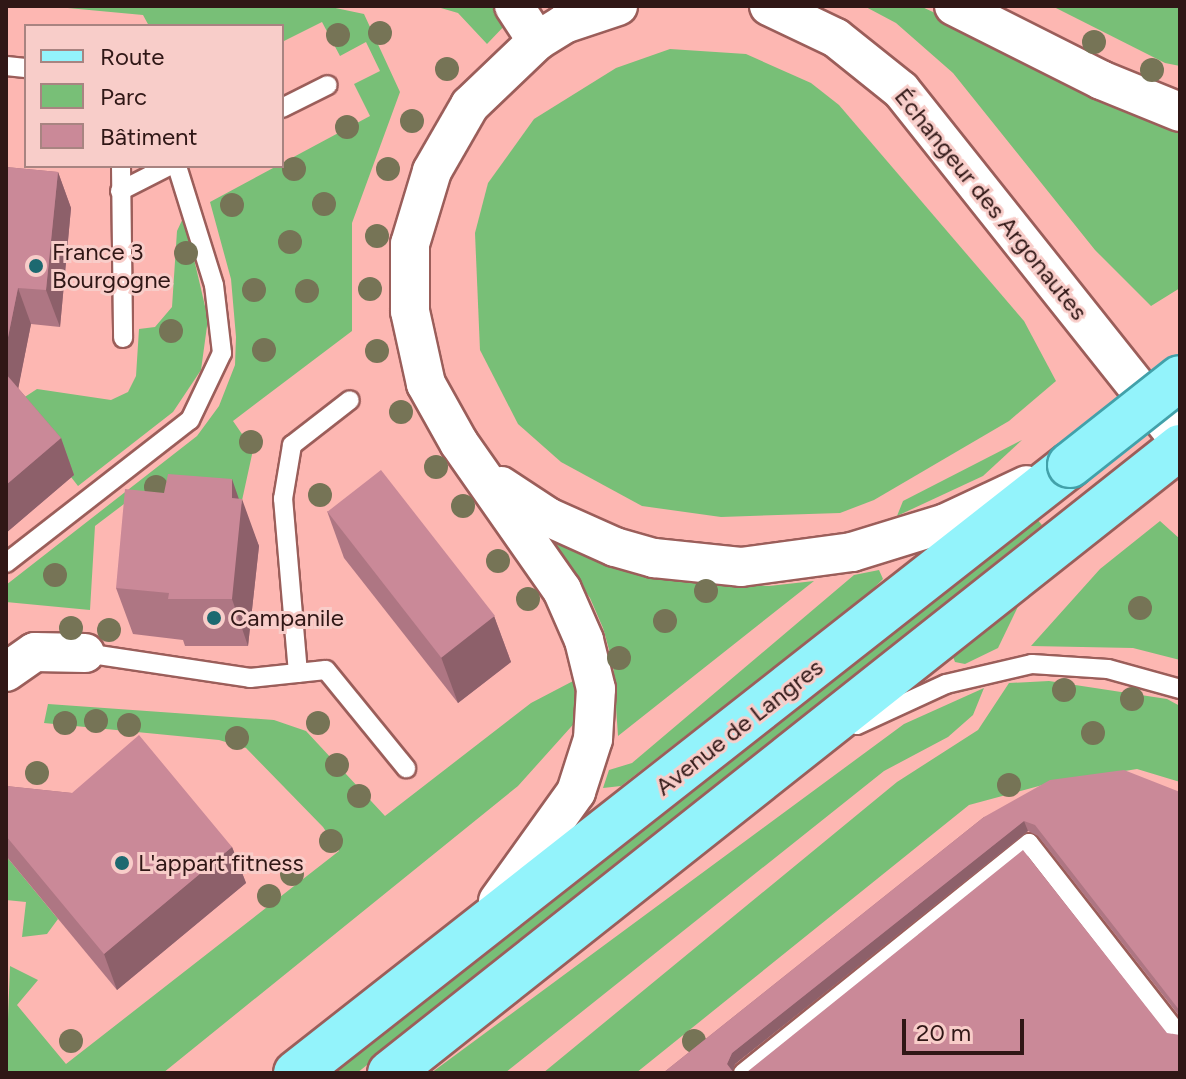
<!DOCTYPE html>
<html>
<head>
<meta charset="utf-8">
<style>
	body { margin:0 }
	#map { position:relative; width:1186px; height:1079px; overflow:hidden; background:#fdb7b2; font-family:Figtree,sans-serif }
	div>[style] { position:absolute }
	.green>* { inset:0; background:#78bf77 }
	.roads { filter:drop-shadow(2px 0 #9b5e5a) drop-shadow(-2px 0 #9b5e5a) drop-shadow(0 2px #9b5e5a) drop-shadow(0 -2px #9b5e5a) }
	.lane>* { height:18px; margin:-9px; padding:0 9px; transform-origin:9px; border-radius:9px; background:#fff }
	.street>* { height:38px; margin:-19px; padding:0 19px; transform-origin:19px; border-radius:19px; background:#fff }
	.primary>* { height:44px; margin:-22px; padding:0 22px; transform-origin:22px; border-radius:22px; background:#93f3fb }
	.bridges { filter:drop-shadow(2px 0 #42a1aa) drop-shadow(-2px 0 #42a1aa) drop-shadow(0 2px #42a1aa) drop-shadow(0 -2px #42a1aa) }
	.primary-bridge>* { height:44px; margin:-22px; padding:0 22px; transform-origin:22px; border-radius:22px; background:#93f3fb }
	.trees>* { width:24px; height:24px; margin:-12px; border-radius:50%; background:#767456 }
	.wall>* { inset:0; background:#ae7683 }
	.shaded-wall>* { inset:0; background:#8d606a }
	.building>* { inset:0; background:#ca8998; transform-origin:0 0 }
	.dots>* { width:22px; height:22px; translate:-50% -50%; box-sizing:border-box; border:4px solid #f8cdc9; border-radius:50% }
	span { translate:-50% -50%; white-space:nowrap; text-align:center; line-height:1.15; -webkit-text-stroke:6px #f8cdc9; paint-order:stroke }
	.street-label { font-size:24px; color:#301716 }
	.poi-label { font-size:24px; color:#301716 }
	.left { translate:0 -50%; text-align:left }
	.frame { position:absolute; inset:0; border:8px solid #301716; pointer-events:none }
	.legend { position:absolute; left:24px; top:24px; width:260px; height:144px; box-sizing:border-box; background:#f8cdc9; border:2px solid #a88481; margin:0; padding:10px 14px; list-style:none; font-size:24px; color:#301716 }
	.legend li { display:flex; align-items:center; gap:16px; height:40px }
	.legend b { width:40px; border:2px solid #a88481 }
	.scale { position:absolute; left:902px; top:1019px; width:122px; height:36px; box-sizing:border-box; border:4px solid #301716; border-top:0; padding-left:10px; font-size:24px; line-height:28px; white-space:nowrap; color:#301716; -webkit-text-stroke:6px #f8cdc9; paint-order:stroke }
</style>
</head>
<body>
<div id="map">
	<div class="green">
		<i style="clip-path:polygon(46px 6px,326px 6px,364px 14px,400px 92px,352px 223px,352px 331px,233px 421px,253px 450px,241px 505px,124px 504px,95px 526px,90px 610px,6px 602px,6px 585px,197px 436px,219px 406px,235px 365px,236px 337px,231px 279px,210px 202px,370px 116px,354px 84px,380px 71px,366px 42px,340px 56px,322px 22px,282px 42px,282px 26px,149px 26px,143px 15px)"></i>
		<i style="clip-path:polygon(434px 6px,502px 6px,508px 22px,487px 44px,458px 13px)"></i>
		<i style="clip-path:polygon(864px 6px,920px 6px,1180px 126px,1180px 288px,1151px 306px,1095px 250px,953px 73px,896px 23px)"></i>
		<i style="clip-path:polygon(1052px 6px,1180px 6px,1180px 66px,1165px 63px)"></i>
		<i style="clip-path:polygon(670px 49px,746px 54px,811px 83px,839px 105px,1024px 321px,1056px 381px,1009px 421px,874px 500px,840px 513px,721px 517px,642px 506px,561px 462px,518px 424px,480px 350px,475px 233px,488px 183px,534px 119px,616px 68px)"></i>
		<i style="clip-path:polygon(184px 216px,208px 319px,201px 370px,173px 412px,78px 486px,14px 404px,37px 389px,111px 400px,128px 392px,136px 376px,139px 329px,155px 327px,172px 307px,177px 231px)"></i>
		<i style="clip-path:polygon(1022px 440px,983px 476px,897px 516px,903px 501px)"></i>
		<i style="clip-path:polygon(1036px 518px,1042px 525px,357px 1073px,328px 1073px)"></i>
		<i style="clip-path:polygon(1160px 521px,1180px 539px,1180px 660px,1133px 648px,1031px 646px,1100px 569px)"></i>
		<i style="clip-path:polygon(551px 542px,634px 572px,678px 581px,769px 586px,814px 581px,618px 736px,613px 664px,603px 628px,590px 598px)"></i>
		<i style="clip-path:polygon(879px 570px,883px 579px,866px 596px,621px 786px,603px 788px,609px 770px,632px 763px,854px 575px)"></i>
		<i style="clip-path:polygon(1023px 596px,998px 648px,965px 664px,955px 662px,952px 654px)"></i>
		<i style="clip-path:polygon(575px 680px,579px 718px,518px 786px,163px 1073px,6px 1073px,10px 966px,38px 980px,17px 1005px,66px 1064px,339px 851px,323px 827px,246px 748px,219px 740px,44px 723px,48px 704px,274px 720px,306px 731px,385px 816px,531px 703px)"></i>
		<i style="clip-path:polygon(1049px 681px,1167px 699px,1180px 706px,1180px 782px,1137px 769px,1050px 783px,969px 805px,636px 1073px,543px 1073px,897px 782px,978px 730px,1009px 683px)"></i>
		<i style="clip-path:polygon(984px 688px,973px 715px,948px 737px,884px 771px,505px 1073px,431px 1073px,904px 724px)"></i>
		<i style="clip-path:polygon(6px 856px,58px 919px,47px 934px,22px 937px,26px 902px,6px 900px)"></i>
	</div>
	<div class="roads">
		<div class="lane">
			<i style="left:6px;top:66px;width:20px;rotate:6deg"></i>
			<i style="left:282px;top:108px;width:51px;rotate:-26.6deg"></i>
			<i style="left:121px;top:166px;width:172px;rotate:89.3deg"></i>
			<i style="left:120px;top:191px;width:55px;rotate:-27deg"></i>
			<i style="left:6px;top:563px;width:233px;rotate:-37.9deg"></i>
			<i style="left:190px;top:420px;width:74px;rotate:-64.5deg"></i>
			<i style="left:222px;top:353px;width:68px;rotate:-96.7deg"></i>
			<i style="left:214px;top:285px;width:125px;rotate:-107.3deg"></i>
			<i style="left:85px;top:653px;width:167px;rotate:8.6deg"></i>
			<i style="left:250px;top:678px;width:76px;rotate:-6deg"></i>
			<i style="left:326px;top:670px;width:127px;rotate:50.8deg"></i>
			<i style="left:298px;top:673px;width:175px;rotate:-94.9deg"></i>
			<i style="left:283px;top:499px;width:55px;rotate:-80.5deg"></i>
			<i style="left:292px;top:445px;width:73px;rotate:-37.8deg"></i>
			<i style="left:857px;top:725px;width:98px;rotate:-24.7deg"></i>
			<i style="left:946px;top:684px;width:88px;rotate:-13.1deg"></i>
			<i style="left:1032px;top:664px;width:76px;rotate:3.8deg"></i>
			<i style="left:1108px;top:669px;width:75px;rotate:15.5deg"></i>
			<i style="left:743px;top:1073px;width:367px;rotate:-38.8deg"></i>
			<i style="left:1029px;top:843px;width:245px;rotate:52deg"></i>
		</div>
		<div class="street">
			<i style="left:514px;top:6px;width:42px;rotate:56.7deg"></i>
			<i style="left:769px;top:6px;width:74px;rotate:25.5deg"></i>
			<i style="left:836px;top:38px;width:83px;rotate:38.7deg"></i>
			<i style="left:901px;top:90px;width:448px;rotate:51.5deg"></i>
			<i style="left:954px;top:6px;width:165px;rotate:26.7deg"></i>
			<i style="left:1101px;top:80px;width:85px;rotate:22.1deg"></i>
			<i style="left:501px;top:486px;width:56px;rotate:33.4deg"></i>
			<i style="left:548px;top:517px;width:73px;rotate:24.1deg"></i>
			<i style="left:615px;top:547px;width:41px;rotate:15.8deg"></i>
			<i style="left:654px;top:558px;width:87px;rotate:5.9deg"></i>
			<i style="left:741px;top:567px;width:112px;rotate:-7.7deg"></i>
			<i style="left:852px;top:552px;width:98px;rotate:-17.1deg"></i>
			<i style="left:946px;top:523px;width:89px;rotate:-25.1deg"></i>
			<i style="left:6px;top:672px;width:35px;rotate:-35deg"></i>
			<i style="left:35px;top:652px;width:50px;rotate:1.1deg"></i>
			<i style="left:498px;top:901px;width:134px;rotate:-54.4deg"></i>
			<i style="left:576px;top:792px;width:56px;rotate:-72.2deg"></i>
			<i style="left:593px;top:739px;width:50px;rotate:-86.6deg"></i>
			<i style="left:596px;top:689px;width:50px;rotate:-103.8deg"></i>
			<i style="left:584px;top:640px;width:55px;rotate:-113.7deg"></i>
			<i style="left:562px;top:590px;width:179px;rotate:-125deg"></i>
			<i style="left:459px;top:443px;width:68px;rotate:-119.2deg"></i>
			<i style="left:426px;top:384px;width:75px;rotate:-102.4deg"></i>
			<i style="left:410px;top:311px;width:67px;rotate:-90deg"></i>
			<i style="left:410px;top:244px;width:76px;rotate:-73.2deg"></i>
			<i style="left:432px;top:171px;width:76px;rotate:-60.1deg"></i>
			<i style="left:470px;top:105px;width:93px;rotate:-43.7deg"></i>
			<i style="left:537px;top:41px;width:32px;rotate:-32deg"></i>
			<i style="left:564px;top:24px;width:57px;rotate:-18.4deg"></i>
		</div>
		<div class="primary">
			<i style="left:296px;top:1073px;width:984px;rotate:-38.15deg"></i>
			<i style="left:390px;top:1073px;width:1008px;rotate:-38.39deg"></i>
		</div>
	</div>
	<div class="bridges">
		<div class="primary-bridge">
			<i style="left:1070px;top:465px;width:140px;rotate:-38.3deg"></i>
		</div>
	</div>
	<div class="trees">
		<i style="left:380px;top:33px"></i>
		<i style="left:338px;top:35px"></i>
		<i style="left:1094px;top:42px"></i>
		<i style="left:447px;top:69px"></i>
		<i style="left:1152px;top:70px"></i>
		<i style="left:412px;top:121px"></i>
		<i style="left:347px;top:127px"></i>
		<i style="left:294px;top:169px"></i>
		<i style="left:388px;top:169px"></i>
		<i style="left:324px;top:204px"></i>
		<i style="left:232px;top:205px"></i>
		<i style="left:377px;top:236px"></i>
		<i style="left:290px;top:242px"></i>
		<i style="left:186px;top:253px"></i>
		<i style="left:370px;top:289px"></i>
		<i style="left:254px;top:290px"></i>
		<i style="left:307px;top:291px"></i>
		<i style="left:171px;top:331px"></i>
		<i style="left:264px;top:350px"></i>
		<i style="left:377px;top:351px"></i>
		<i style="left:401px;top:412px"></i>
		<i style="left:251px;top:442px"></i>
		<i style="left:436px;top:467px"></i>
		<i style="left:156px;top:487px"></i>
		<i style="left:320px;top:495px"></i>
		<i style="left:463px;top:506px"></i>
		<i style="left:498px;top:561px"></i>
		<i style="left:55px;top:575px"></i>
		<i style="left:706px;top:591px"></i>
		<i style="left:528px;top:599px"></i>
		<i style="left:1140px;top:608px"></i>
		<i style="left:665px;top:621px"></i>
		<i style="left:71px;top:628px"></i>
		<i style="left:109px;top:630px"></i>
		<i style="left:619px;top:658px"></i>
		<i style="left:1064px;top:690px"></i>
		<i style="left:1132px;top:699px"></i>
		<i style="left:96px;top:721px"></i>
		<i style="left:65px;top:723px"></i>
		<i style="left:318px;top:723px"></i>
		<i style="left:129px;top:725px"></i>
		<i style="left:1093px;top:733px"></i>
		<i style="left:237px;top:738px"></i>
		<i style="left:337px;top:765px"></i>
		<i style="left:37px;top:773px"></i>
		<i style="left:1009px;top:785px"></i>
		<i style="left:359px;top:796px"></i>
		<i style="left:331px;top:841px"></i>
		<i style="left:292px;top:874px"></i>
		<i style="left:269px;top:896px"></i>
		<i style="left:71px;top:1041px"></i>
		<i style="left:694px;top:1041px"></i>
	</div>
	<div class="wall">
		<i style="clip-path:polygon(6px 167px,58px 172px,71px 208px,60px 327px,31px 324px,18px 388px,61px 438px,74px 475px,6px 533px)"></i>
		<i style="clip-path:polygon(239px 499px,259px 546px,248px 646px,185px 646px,183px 640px,133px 634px,116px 588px)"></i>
		<i style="clip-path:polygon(327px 511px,494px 616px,511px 662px,458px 703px,344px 558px)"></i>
		<i style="clip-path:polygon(6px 786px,72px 793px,232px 847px,246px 883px,117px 990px,6px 856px)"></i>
		<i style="clip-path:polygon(1180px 792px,1180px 1017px,1038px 836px,1028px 831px,735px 1064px,732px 1071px,663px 1073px,984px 817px)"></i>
	</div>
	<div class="shaded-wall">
		<i style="clip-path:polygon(58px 172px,71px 208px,60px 327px,46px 290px)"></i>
		<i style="clip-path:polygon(18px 288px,31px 324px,15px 405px,6px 380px,6px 347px)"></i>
		<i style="clip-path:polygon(61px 438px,74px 475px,6px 533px,6px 485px)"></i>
		<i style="clip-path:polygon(232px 479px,241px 505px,242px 499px,259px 546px,248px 646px,232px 599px)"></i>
		<i style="clip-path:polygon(494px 616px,511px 662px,458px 703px,441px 657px)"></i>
		<i style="clip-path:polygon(1024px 821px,1028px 831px,735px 1064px,732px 1073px,727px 1064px,732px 1053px)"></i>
		<i style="clip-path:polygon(232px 847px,246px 883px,117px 990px,104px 954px)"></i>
	</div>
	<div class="building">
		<i style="clip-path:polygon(6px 167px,58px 172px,46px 290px,18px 288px,6px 347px)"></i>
		<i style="clip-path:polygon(6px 374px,61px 438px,6px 485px)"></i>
		<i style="left:381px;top:470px;width:185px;height:68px;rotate:52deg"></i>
		<i style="clip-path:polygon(168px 474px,232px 479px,232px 498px,242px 499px,232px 599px,168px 599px,169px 593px,116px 588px,125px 489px,164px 493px)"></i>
		<i style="clip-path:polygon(139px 735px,232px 847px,104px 954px,6px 836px,6px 786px,72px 793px)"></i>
		<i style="clip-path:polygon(1124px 770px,1180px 792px,1180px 1011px,1035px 825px,1024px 821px,732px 1053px,727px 1064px,734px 1073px,663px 1073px,984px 817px,1050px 780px)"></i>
		<i style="clip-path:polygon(1023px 850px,1167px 1033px,1180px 1035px,1180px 1073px,737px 1073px,747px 1072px)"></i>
	</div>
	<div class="dots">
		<i style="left:36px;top:266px;background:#1d6970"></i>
		<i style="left:214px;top:618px;background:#1d6970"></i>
		<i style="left:122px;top:863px;background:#1d6970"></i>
	</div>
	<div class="street-label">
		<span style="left:991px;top:204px;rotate:51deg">Échangeur des Argonautes</span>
		<span style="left:739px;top:727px;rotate:-38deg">Avenue de Langres</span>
	</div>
	<div class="poi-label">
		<span class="left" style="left:52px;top:266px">France 3<br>Bourgogne</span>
		<span class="left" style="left:230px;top:618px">Campanile</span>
		<span class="left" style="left:138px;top:863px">L'appart fitness</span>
	</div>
	<div class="frame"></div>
	<ul class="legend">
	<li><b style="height:10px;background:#93f3fb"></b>Route</li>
	<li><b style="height:22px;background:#78bf77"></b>Parc</li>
	<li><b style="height:22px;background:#ca8998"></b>Bâtiment</li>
	</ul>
	<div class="scale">20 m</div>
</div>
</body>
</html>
